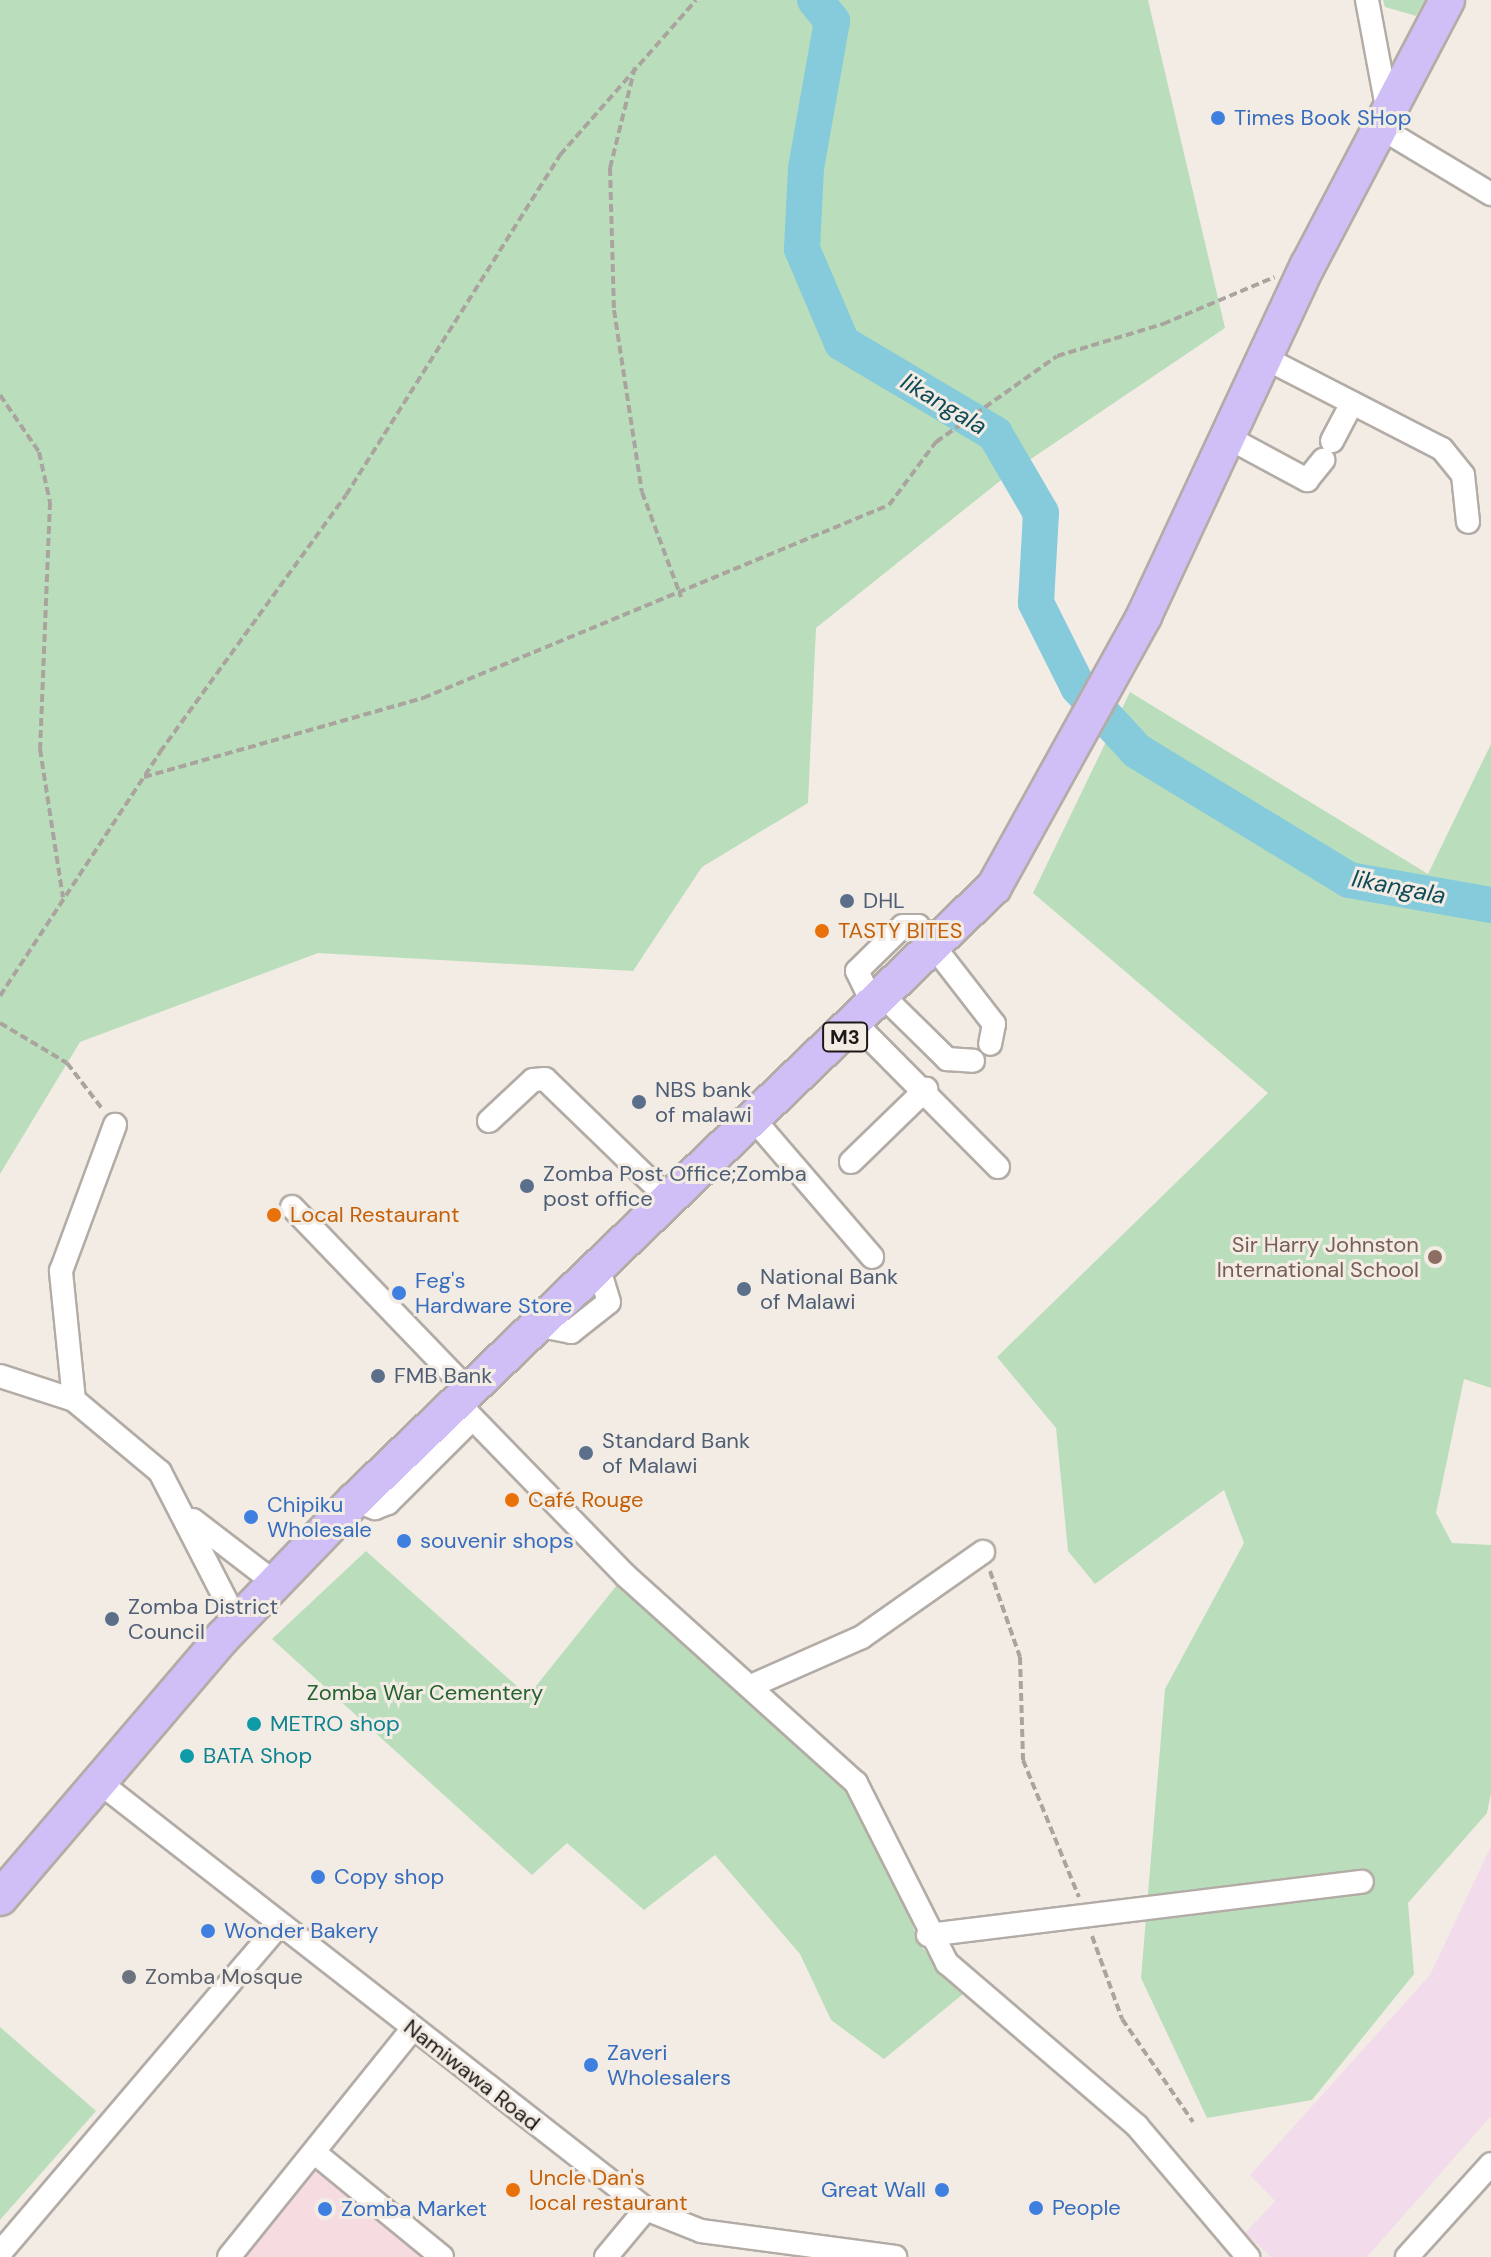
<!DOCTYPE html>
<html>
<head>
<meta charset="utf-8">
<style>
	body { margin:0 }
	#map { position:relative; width:1491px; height:2257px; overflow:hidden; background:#f3ece5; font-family:"DM Sans",sans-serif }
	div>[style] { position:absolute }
	.commercial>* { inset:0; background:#f6dce1 }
	.education>* { inset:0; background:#f2dceb }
	.green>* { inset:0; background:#badebc }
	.river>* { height:36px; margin:-18px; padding:0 18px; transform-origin:18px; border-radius:18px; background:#86cbdc }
	.path>* { height:4px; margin-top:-2px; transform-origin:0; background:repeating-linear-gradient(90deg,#aaa49f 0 8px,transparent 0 12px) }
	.roads { filter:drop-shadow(2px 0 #b3aca6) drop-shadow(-2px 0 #b3aca6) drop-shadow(0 2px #b3aca6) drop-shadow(0 -2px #b3aca6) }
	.minor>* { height:22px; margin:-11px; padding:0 11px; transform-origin:11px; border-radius:11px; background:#fff }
	.highway>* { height:34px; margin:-17px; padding:0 17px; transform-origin:17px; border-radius:17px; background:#d0bef6 }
	.dots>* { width:22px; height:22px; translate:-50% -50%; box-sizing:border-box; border:4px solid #f3ece5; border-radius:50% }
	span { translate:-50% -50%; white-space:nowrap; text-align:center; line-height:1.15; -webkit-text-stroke:6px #f3ece5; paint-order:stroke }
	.shield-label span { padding:2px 6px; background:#f3ece5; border:2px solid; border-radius:6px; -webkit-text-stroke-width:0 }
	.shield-label { font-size:20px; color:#1b1816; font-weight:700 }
	.shop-label { font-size:22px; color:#366cbe }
	.left { translate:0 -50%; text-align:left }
	.right { translate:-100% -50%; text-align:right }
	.service-label { font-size:22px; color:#4e5e75 }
	.food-label { font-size:22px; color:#c56008 }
	.education-label { font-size:22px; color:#785e54 }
	.park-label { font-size:22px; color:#26622f }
	.culture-label { font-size:22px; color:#0d838f }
	.worship-label { font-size:22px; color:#5b616d }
	.street-label { font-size:22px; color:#1b1816 }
	.water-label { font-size:24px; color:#104c58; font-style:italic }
</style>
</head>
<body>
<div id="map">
	<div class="commercial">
		<i style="clip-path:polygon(316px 2161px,432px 2257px,236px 2257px)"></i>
	</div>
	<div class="education">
		<i style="clip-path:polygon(1491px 1846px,1491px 2116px,1367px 2257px,1271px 2257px,1245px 2233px,1275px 2201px,1250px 2175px,1430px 1975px)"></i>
	</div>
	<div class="green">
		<i style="clip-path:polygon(0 0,1148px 0,1225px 328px,1010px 473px,816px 628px,808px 803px,702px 867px,633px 971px,318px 953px,80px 1042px,0 1174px)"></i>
		<i style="clip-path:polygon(1383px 0,1425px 0,1416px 16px,1385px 7px)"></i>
		<i style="clip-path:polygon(1130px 692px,1428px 874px,1491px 744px,1491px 1388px,1464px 1379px,1436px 1513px,1452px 1543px,1491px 1545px,1491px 1793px,1487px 1813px,1408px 1903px,1414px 1974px,1312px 2100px,1207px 2118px,1141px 1978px,1165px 1689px,1244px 1543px,1224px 1490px,1095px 1584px,1068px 1551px,1056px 1428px,997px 1357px,1268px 1093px,1033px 893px)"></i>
		<i style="clip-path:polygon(366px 1551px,528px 1696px,625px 1575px,862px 1780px,919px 1944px,963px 1994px,884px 2059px,831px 2020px,800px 1954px,715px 1855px,644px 1910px,567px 1843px,532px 1875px,272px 1639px)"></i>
		<i style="clip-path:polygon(0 2027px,96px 2111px,0 2220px)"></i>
	</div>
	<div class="river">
		<i style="left:815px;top:0;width:27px;rotate:51deg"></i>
		<i style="left:832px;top:21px;width:150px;rotate:100deg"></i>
		<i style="left:806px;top:169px;width:80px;rotate:92.9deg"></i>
		<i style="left:802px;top:249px;width:102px;rotate:66.9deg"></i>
		<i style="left:842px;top:343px;width:178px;rotate:30.7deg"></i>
		<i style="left:995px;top:434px;width:91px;rotate:59.8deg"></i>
		<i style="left:1041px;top:513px;width:90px;rotate:93.2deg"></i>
		<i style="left:1036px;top:603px;width:94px;rotate:63.4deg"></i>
		<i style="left:1078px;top:687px;width:87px;rotate:47.3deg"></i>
		<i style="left:1137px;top:751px;width:248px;rotate:31.3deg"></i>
		<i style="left:1349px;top:880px;width:144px;rotate:10deg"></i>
	</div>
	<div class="path">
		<i style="left:635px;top:67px;width:104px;rotate:103.9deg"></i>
		<i style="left:610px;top:168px;width:142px;rotate:88.4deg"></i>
		<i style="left:614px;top:310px;width:184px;rotate:81.3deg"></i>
		<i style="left:642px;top:492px;width:112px;rotate:69.6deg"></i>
		<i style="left:0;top:395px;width:69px;rotate:55.6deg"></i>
		<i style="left:39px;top:452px;width:51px;rotate:77.6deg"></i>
		<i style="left:50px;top:502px;width:247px;rotate:92.3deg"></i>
		<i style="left:40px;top:749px;width:150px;rotate:81.2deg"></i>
		<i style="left:144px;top:777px;width:290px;rotate:-15.8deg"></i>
		<i style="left:423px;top:698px;width:504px;rotate:-22.5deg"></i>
		<i style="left:889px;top:505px;width:79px;rotate:-53.3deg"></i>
		<i style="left:936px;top:442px;width:148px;rotate:-35.4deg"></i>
		<i style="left:1057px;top:356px;width:111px;rotate:-16.8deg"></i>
		<i style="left:1163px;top:324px;width:121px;rotate:-22.8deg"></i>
		<i style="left:0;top:996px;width:292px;rotate:-56.7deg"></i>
		<i style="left:160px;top:752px;width:317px;rotate:-54.1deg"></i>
		<i style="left:346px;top:495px;width:402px;rotate:-57.8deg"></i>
		<i style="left:560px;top:155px;width:206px;rotate:-48.7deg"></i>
		<i style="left:0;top:1023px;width:78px;rotate:30.8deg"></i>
		<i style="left:67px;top:1063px;width:59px;rotate:52.5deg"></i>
		<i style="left:990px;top:1571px;width:91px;rotate:70.8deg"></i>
		<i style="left:1020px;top:1657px;width:103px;rotate:88.3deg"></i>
		<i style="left:1023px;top:1760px;width:148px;rotate:67.8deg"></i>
		<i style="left:1092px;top:1936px;width:88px;rotate:70.1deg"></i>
		<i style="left:1122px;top:2019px;width:125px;rotate:55.4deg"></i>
	</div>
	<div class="roads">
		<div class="minor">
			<i style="left:1367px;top:0;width:114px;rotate:79.4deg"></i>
			<i style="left:1381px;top:128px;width:128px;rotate:31deg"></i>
			<i style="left:1265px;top:358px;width:199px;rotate:27.2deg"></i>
			<i style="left:1442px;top:449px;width:33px;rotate:51deg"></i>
			<i style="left:1463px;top:475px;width:47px;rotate:83.9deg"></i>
			<i style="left:1229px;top:438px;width:89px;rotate:28.3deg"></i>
			<i style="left:1307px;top:480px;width:26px;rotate:-51deg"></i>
			<i style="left:1332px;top:441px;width:43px;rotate:-62.2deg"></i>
			<i style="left:886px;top:999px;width:86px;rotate:44.5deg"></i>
			<i style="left:947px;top:1059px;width:26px;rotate:4deg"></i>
			<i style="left:875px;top:1008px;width:41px;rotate:-115.9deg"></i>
			<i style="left:857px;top:971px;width:64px;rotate:-44.4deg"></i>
			<i style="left:903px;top:926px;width:15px"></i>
			<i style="left:918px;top:926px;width:124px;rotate:52.2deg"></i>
			<i style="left:994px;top:1024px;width:20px;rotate:101deg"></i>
			<i style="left:857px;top:1025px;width:200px;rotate:45.2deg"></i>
			<i style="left:489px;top:1121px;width:60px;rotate:-43deg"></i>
			<i style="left:533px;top:1080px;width:12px;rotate:-5deg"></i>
			<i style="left:545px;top:1079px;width:177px;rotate:44.1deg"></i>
			<i style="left:756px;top:1122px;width:178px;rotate:49.3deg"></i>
			<i style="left:851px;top:1162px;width:105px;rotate:-44.2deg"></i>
			<i style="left:292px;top:1207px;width:252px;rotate:46.1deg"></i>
			<i style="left:536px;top:1325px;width:36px;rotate:11deg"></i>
			<i style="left:571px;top:1332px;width:48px;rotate:-38.3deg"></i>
			<i style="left:609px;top:1302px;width:34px;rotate:-107deg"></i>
			<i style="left:0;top:1376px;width:78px;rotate:18deg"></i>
			<i style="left:74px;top:1400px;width:112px;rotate:39.9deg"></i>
			<i style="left:160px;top:1472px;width:169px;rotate:62.8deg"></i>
			<i style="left:74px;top:1400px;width:130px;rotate:-95.8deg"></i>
			<i style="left:61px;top:1271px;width:156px;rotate:-69.7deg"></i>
			<i style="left:455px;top:1400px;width:244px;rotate:45.8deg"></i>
			<i style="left:625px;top:1575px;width:311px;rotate:42deg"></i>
			<i style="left:856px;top:1783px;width:202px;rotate:63.2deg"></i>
			<i style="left:947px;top:1963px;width:250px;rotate:40.6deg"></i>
			<i style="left:1137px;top:2126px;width:172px;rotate:49.7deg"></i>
			<i style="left:355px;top:1500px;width:22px;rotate:22deg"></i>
			<i style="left:375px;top:1508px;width:14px;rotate:-21deg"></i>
			<i style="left:388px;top:1503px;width:119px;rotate:-45deg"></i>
			<i style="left:193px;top:1520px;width:103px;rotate:37.5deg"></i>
			<i style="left:751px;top:1686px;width:121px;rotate:-23.8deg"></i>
			<i style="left:862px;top:1637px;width:148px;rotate:-35.1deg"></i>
			<i style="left:99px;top:1782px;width:694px;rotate:37.98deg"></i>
			<i style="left:646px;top:2209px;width:59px;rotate:21.8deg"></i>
			<i style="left:701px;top:2231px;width:196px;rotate:7.6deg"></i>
			<i style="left:928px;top:1935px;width:437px;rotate:-7deg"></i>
			<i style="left:315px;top:2153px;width:164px;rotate:39.3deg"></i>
			<i style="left:0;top:2253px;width:431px;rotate:-49.6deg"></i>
			<i style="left:229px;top:2257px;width:294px;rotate:-51.2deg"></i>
			<i style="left:606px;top:2257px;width:62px;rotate:-50.2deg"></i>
			<i style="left:1407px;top:2257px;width:125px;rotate:-47.9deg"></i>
		</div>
		<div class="highway">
			<i style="left:0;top:1898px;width:343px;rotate:-49.5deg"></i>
			<i style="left:223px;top:1637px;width:190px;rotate:-46.1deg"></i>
			<i style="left:355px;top:1500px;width:885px;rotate:-43.81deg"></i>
			<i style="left:994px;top:887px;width:310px;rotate:-61deg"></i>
			<i style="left:1144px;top:616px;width:387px;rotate:-65deg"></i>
			<i style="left:1308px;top:265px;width:299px;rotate:-62.3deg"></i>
		</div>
	</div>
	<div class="dots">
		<i style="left:1218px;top:118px;background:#3f7fe0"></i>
		<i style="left:847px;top:901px;background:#5c6f8a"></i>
		<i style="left:822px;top:931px;background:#e8710a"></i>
		<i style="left:639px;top:1102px;background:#5c6f8a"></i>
		<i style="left:527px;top:1186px;background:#5c6f8a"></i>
		<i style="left:274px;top:1215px;background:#e8710a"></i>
		<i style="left:1435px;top:1257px;background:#8d6e63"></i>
		<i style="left:744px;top:1289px;background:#5c6f8a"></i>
		<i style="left:399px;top:1293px;background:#3f7fe0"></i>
		<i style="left:378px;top:1376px;background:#5c6f8a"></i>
		<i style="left:586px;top:1453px;background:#5c6f8a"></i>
		<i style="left:512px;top:1500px;background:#e8710a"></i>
		<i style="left:251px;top:1517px;background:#3f7fe0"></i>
		<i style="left:404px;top:1541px;background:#3f7fe0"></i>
		<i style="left:112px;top:1619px;background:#5c6f8a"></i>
		<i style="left:254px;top:1724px;background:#0f9aa8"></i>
		<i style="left:187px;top:1756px;background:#0f9aa8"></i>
		<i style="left:318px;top:1877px;background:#3f7fe0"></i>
		<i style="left:208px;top:1931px;background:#3f7fe0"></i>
		<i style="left:129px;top:1977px;background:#6b7280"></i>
		<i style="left:591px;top:2065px;background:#3f7fe0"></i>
		<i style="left:513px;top:2190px;background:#e8710a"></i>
		<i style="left:942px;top:2190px;background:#3f7fe0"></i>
		<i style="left:1036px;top:2208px;background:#3f7fe0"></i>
		<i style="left:325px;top:2209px;background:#3f7fe0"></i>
	</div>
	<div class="shield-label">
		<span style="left:845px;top:1037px">M3</span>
	</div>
	<div class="shop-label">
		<span class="left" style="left:1234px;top:118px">Times Book SHop</span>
		<span class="left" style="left:415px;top:1293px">Feg's<br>Hardware Store</span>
		<span class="left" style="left:267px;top:1517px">Chipiku<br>Wholesale</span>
		<span class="left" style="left:420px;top:1541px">souvenir shops</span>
		<span class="left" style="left:334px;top:1877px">Copy shop</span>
		<span class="left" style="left:224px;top:1931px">Wonder Bakery</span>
		<span class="left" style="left:607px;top:2065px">Zaveri<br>Wholesalers</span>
		<span class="right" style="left:926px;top:2190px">Great Wall</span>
		<span class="left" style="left:1052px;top:2208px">People</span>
		<span class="left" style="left:341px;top:2209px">Zomba Market</span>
	</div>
	<div class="service-label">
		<span class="left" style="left:863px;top:901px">DHL</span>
		<span class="left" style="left:655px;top:1102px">NBS bank<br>of malawi</span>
		<span class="left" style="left:543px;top:1186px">Zomba Post Office;Zomba<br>post office</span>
		<span class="left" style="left:760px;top:1289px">National Bank<br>of Malawi</span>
		<span class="left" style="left:394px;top:1376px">FMB Bank</span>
		<span class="left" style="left:602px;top:1453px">Standard Bank<br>of Malawi</span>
		<span class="left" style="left:128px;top:1619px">Zomba District<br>Council</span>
	</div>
	<div class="food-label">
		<span class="left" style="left:838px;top:931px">TASTY BITES</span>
		<span class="left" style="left:290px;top:1215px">Local Restaurant</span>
		<span class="left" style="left:528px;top:1500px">Café Rouge</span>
		<span class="left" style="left:529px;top:2190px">Uncle Dan's<br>local restaurant</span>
	</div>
	<div class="education-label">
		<span class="right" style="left:1419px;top:1257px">Sir Harry Johnston<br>International School</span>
	</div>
	<div class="park-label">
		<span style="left:425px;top:1693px">Zomba War Cementery</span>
	</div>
	<div class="culture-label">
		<span class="left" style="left:270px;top:1724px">METRO shop</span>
		<span class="left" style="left:203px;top:1756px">BATA Shop</span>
	</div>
	<div class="worship-label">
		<span class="left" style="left:145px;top:1977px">Zomba Mosque</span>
	</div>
	<div class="street-label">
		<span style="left:472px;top:2075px;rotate:38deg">Namiwawa Road</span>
	</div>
	<div class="water-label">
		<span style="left:944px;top:404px;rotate:31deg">likangala</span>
		<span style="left:1399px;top:887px;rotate:11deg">likangala</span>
	</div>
</div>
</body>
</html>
